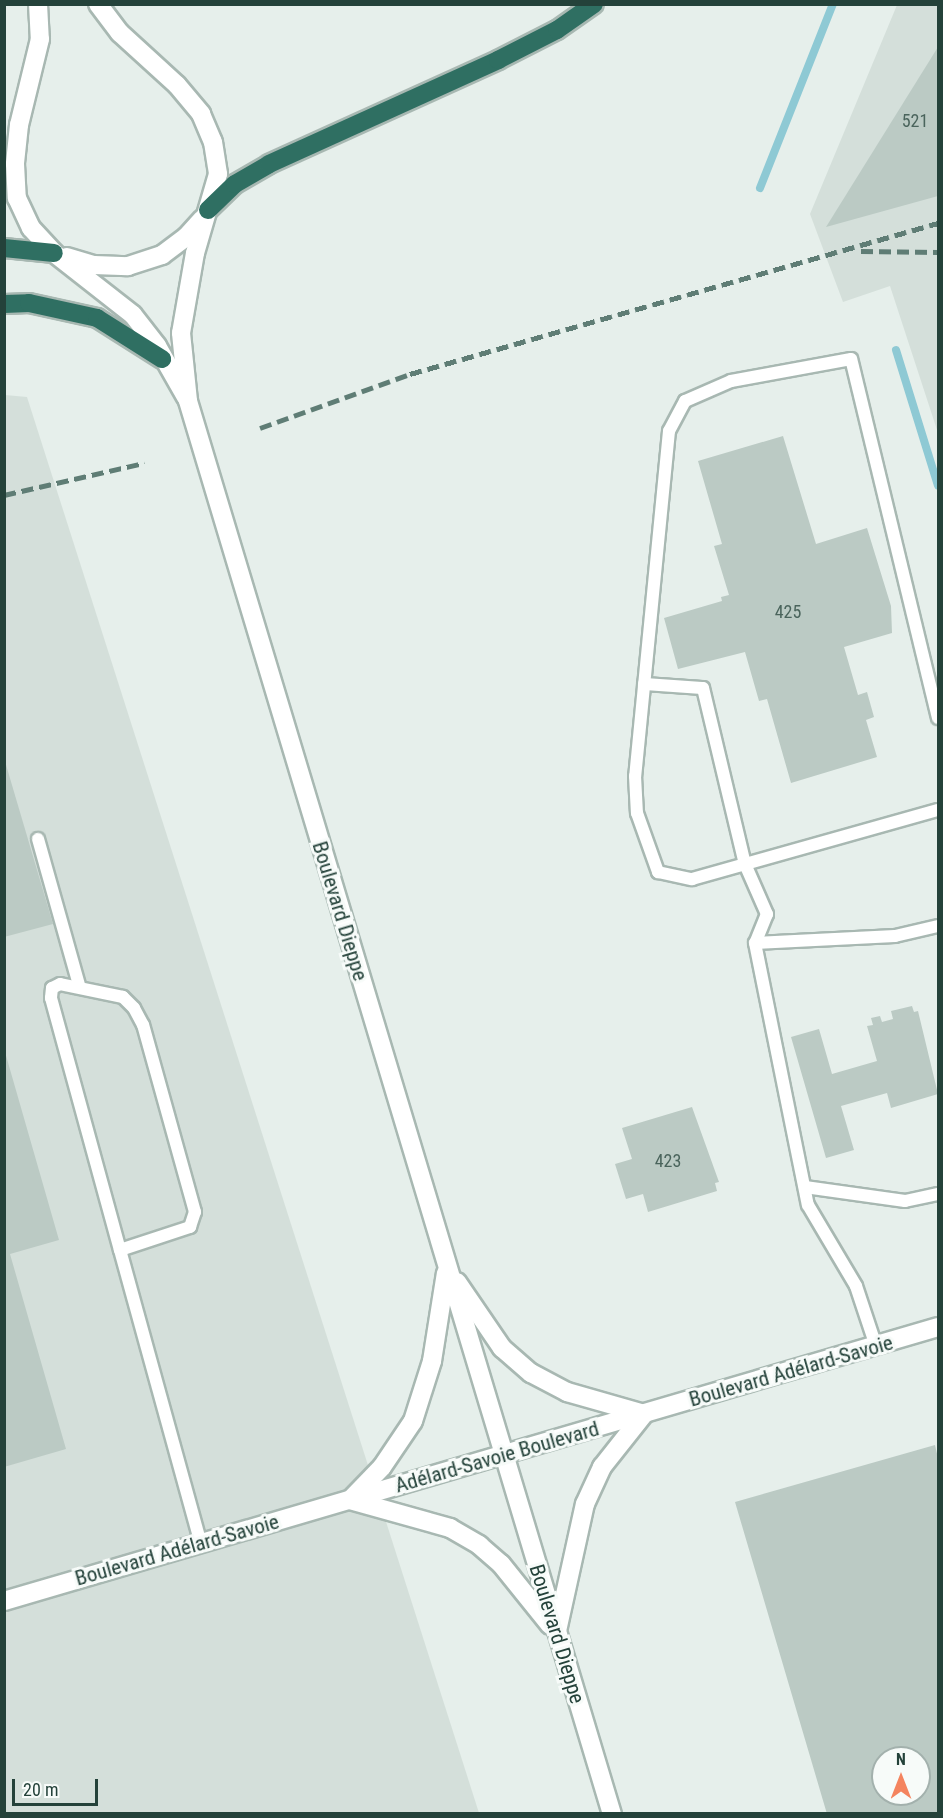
<!DOCTYPE html>
<html>
<head>
<meta charset="utf-8">
<style>
	body { margin:0 }
	#map { position:relative; width:943px; height:1818px; overflow:hidden; background:#e6efeb; font-family:"Roboto Condensed",sans-serif }
	div>[style] { position:absolute }
	.built>* { inset:0; background:#d4dfda }
	.stream>* { height:8px; margin:-4px; padding:0 4px; transform-origin:4px; border-radius:4px; background:#8ec9d4 }
	.building>* { inset:0; background:#bbcac4 }
	.roads { filter:drop-shadow(2px 0 #a8b8b2) drop-shadow(-2px 0 #a8b8b2) drop-shadow(0 2px #a8b8b2) drop-shadow(0 -2px #a8b8b2) }
	.lane>* { height:12px; margin:-6px; padding:0 6px; transform-origin:6px; border-radius:6px; background:#fff }
	.secondary>* { height:18px; margin:-9px; padding:0 9px; transform-origin:9px; border-radius:9px; background:#fff }
	.highway>* { height:18px; margin:-9px; padding:0 9px; transform-origin:9px; border-radius:9px; background:#2f6f62 }
	.rail>* { height:4.5px; margin-top:-2.25px; transform-origin:0; background:repeating-linear-gradient(90deg,#5f7d75 0 12px,transparent 0 18px) }
	span { translate:-50% -50%; white-space:nowrap; text-align:center; line-height:1.15; -webkit-text-stroke:6px #f7fbf9; paint-order:stroke }
	.number-label { font-size:18px; color:#4a645c }
	.number-label span { -webkit-text-stroke-width:0 }
	.street-label { font-size:21px; color:#24423a }
	.frame { position:absolute; inset:0; border:6px solid #24423a; pointer-events:none }
	.north { position:absolute; left:871px; top:1746px; width:60px; height:60px; box-sizing:border-box; background:#f7fbf9; border:2px solid #a3b1ad; border-radius:50%; rotate:0deg; font-size:16px; font-weight:700; line-height:24px; text-align:center; color:#24423a }
	.north::after { content:''; display:block; margin:auto; width:21px; height:27px; background:#f4845f; clip-path:polygon(50% 0,100% 100%,50% 72%,0 100%) }
	.scale { position:absolute; left:12px; top:1779px; width:86px; height:27px; box-sizing:border-box; border:3px solid #24423a; border-top:0; padding-left:8px; font-size:18px; line-height:21px; white-space:nowrap; color:#24423a; -webkit-text-stroke:4px #f7fbf9; paint-order:stroke }
</style>
</head>
<body>
<div id="map">
	<div class="built">
		<i style="clip-path:polygon(897px 5px,938px 5px,938px 433px,890px 286px,843px 302px,810px 214px)"></i>
		<i style="clip-path:polygon(5px 395px,27px 397px,479px 1813px,5px 1814px)"></i>
	</div>
	<div class="stream">
		<i style="left:760px;top:188px;width:198px;rotate:-68.4deg"></i>
		<i style="left:896px;top:350px;width:142px;rotate:72.8deg"></i>
	</div>
	<div class="building">
		<i style="clip-path:polygon(938px 47px,938px 196px,826px 227px)"></i>
		<i style="clip-path:polygon(783px 436px,816px 544px,867px 528px,891px 606px,892px 633px,844px 647px,858px 695px,867px 692px,874px 717px,866px 720px,877px 757px,791px 783px,767px 699px,759px 701px,745px 652px,678px 669px,664px 618px,722px 601px,721px 597px,729px 595px,714px 546px,722px 544px,698px 461px)"></i>
		<i style="clip-path:polygon(4px 758px,53px 924px,4px 937px)"></i>
		<i style="clip-path:polygon(912px 1006px,914px 1012px,918px 1011px,938px 1094px,891px 1108px,887px 1093px,841px 1106px,854px 1150px,826px 1158px,791px 1037px,819px 1029px,832px 1074px,877px 1061px,867px 1026px,873px 1025px,871px 1018px,880px 1016px,882px 1022px,893px 1019px,891px 1011px)"></i>
		<i style="clip-path:polygon(5px 1052px,59px 1240px,10px 1254px,66px 1449px,4px 1467px)"></i>
		<i style="clip-path:polygon(692px 1107px,719px 1182px,715px 1183px,717px 1191px,648px 1212px,643px 1194px,626px 1199px,615px 1164px,632px 1159px,622px 1128px)"></i>
		<i style="clip-path:polygon(evenodd,935px 1445px,938px 1458px,938px 1814px,827px 1814px,735px 1502px,935px 1445px,883px 1758px,919px 1758px,919px 1794px,883px 1794px,883px 1758px)"></i>
	</div>
	<div class="roads">
		<div class="lane">
			<i style="left:644px;top:684px;width:59px;rotate:3.9deg"></i>
			<i style="left:703px;top:688px;width:181px;rotate:76.6deg"></i>
			<i style="left:745px;top:864px;width:55px;rotate:66.3deg"></i>
			<i style="left:767px;top:914px;width:31px;rotate:112deg"></i>
			<i style="left:755px;top:943px;width:267px;rotate:78.6deg"></i>
			<i style="left:808px;top:1205px;width:94px;rotate:59.3deg"></i>
			<i style="left:856px;top:1286px;width:63px;rotate:71.6deg"></i>
			<i style="left:938px;top:718px;width:369px;rotate:-103.6deg"></i>
			<i style="left:851px;top:359px;width:122px;rotate:169.6deg"></i>
			<i style="left:731px;top:381px;width:50px;rotate:156.5deg"></i>
			<i style="left:685px;top:401px;width:34px;rotate:118deg"></i>
			<i style="left:669px;top:431px;width:347px;rotate:95.6deg"></i>
			<i style="left:635px;top:776px;width:37px;rotate:87deg"></i>
			<i style="left:637px;top:813px;width:63px;rotate:70.4deg"></i>
			<i style="left:658px;top:872px;width:35px;rotate:12deg"></i>
			<i style="left:692px;top:879px;width:255px;rotate:-15.7deg"></i>
			<i style="left:38px;top:839px;width:152px;rotate:74.3deg"></i>
			<i style="left:755px;top:943px;width:140px;rotate:-2.9deg"></i>
			<i style="left:895px;top:936px;width:44px;rotate:-13.1deg"></i>
			<i style="left:805px;top:1187px;width:101px;rotate:8deg"></i>
			<i style="left:905px;top:1201px;width:34px;rotate:-12deg"></i>
			<i style="left:120px;top:1250px;width:74px;rotate:-18.2deg"></i>
			<i style="left:190px;top:1227px;width:16px;rotate:-72deg"></i>
			<i style="left:195px;top:1212px;width:194px;rotate:-105.5deg"></i>
			<i style="left:143px;top:1025px;width:19px;rotate:-118deg"></i>
			<i style="left:134px;top:1008px;width:16px;rotate:-135deg"></i>
			<i style="left:123px;top:997px;width:64px;rotate:-168.3deg"></i>
			<i style="left:60px;top:984px;width:9px;rotate:153deg"></i>
			<i style="left:52px;top:988px;width:10px;rotate:96deg"></i>
			<i style="left:51px;top:998px;width:261px;rotate:74.7deg"></i>
			<i style="left:120px;top:1250px;width:305px;rotate:74.6deg"></i>
		</div>
		<div class="secondary">
			<i style="left:38px;top:4px;width:35px;rotate:87deg"></i>
			<i style="left:40px;top:39px;width:89px;rotate:103.7deg"></i>
			<i style="left:19px;top:125px;width:39px;rotate:96deg"></i>
			<i style="left:15px;top:164px;width:34px;rotate:87deg"></i>
			<i style="left:17px;top:198px;width:33px;rotate:65deg"></i>
			<i style="left:31px;top:228px;width:34px;rotate:47deg"></i>
			<i style="left:54px;top:253px;width:100px;rotate:38.1deg"></i>
			<i style="left:133px;top:315px;width:39px;rotate:52deg"></i>
			<i style="left:157px;top:346px;width:59px;rotate:60.4deg"></i>
			<i style="left:98px;top:4px;width:36px;rotate:53deg"></i>
			<i style="left:120px;top:33px;width:77px;rotate:42.4deg"></i>
			<i style="left:177px;top:85px;width:38px;rotate:50deg"></i>
			<i style="left:201px;top:114px;width:30px;rotate:67deg"></i>
			<i style="left:213px;top:142px;width:32px;rotate:81deg"></i>
			<i style="left:218px;top:174px;width:82px;rotate:106.2deg"></i>
			<i style="left:195px;top:253px;width:81px;rotate:99.9deg"></i>
			<i style="left:181px;top:333px;width:68px;rotate:84.1deg"></i>
			<i style="left:188px;top:401px;width:1475px;rotate:73.3deg"></i>
			<i style="left:67px;top:257px;width:28px;rotate:17deg"></i>
			<i style="left:94px;top:265px;width:34px;rotate:2deg"></i>
			<i style="left:128px;top:266px;width:36px;rotate:-18deg"></i>
			<i style="left:162px;top:255px;width:30px;rotate:-37deg"></i>
			<i style="left:186px;top:237px;width:24px;rotate:-48deg"></i>
			<i style="left:457px;top:1282px;width:80px;rotate:55.7deg"></i>
			<i style="left:502px;top:1348px;width:38px;rotate:41deg"></i>
			<i style="left:531px;top:1373px;width:41px;rotate:27.8deg"></i>
			<i style="left:567px;top:1392px;width:80px;rotate:15.9deg"></i>
			<i style="left:352px;top:1498px;width:43px;rotate:-45.9deg"></i>
			<i style="left:382px;top:1467px;width:55px;rotate:-56deg"></i>
			<i style="left:413px;top:1421px;width:63px;rotate:-72.4deg"></i>
			<i style="left:432px;top:1361px;width:89px;rotate:-81deg"></i>
			<i style="left:350px;top:1500px;width:104px;rotate:15.6deg"></i>
			<i style="left:450px;top:1528px;width:34px;rotate:30deg"></i>
			<i style="left:479px;top:1545px;width:29px;rotate:41deg"></i>
			<i style="left:501px;top:1564px;width:78px;rotate:51.2deg"></i>
			<i style="left:4px;top:1601px;width:973px;rotate:-16.35deg"></i>
			<i style="left:557px;top:1631px;width:130px;rotate:-77.6deg"></i>
			<i style="left:585px;top:1504px;width:41px;rotate:-65.3deg"></i>
			<i style="left:602px;top:1467px;width:68px;rotate:-51.6deg"></i>
		</div>
		<div class="highway">
			<i style="left:208px;top:210px;width:37px;rotate:-44deg"></i>
			<i style="left:235px;top:184px;width:39px;rotate:-30deg"></i>
			<i style="left:269px;top:164px;width:252px;rotate:-24.4deg"></i>
			<i style="left:498px;top:60px;width:66px;rotate:-27deg"></i>
			<i style="left:557px;top:30px;width:45px;rotate:-35.1deg"></i>
			<i style="left:4px;top:248px;width:50px;rotate:5.7deg"></i>
			<i style="left:4px;top:304px;width:25px;rotate:-2deg"></i>
			<i style="left:29px;top:303px;width:70px;rotate:12.4deg"></i>
			<i style="left:97px;top:318px;width:77px;rotate:32.2deg"></i>
		</div>
	</div>
	<div class="rail">
		<i style="left:861px;top:251px;width:77px;rotate:0.7deg"></i>
		<i style="left:260px;top:428px;width:159px;rotate:-19.8deg"></i>
		<i style="left:410px;top:374px;width:549px;rotate:-15.96deg"></i>
		<i style="left:4px;top:495px;width:144px;rotate:-12.9deg"></i>
	</div>
	<div class="number-label">
		<span style="left:915px;top:121px">521</span>
		<span style="left:788px;top:612px">425</span>
		<span style="left:668px;top:1161px">423</span>
	</div>
	<div class="street-label">
		<span style="left:340px;top:911px;rotate:73deg">Boulevard Dieppe</span>
		<span style="left:791px;top:1371px;rotate:-16deg">Boulevard Adélard-Savoie</span>
		<span style="left:497px;top:1457px;rotate:-16deg">Adélard-Savoie Boulevard</span>
		<span style="left:177px;top:1550px;rotate:-16deg">Boulevard Adélard-Savoie</span>
		<span style="left:557px;top:1634px;rotate:73deg">Boulevard Dieppe</span>
	</div>
	<div class="frame"></div>
	<div class="north">N</div>
	<div class="scale">20 m</div>
</div>
</body>
</html>
